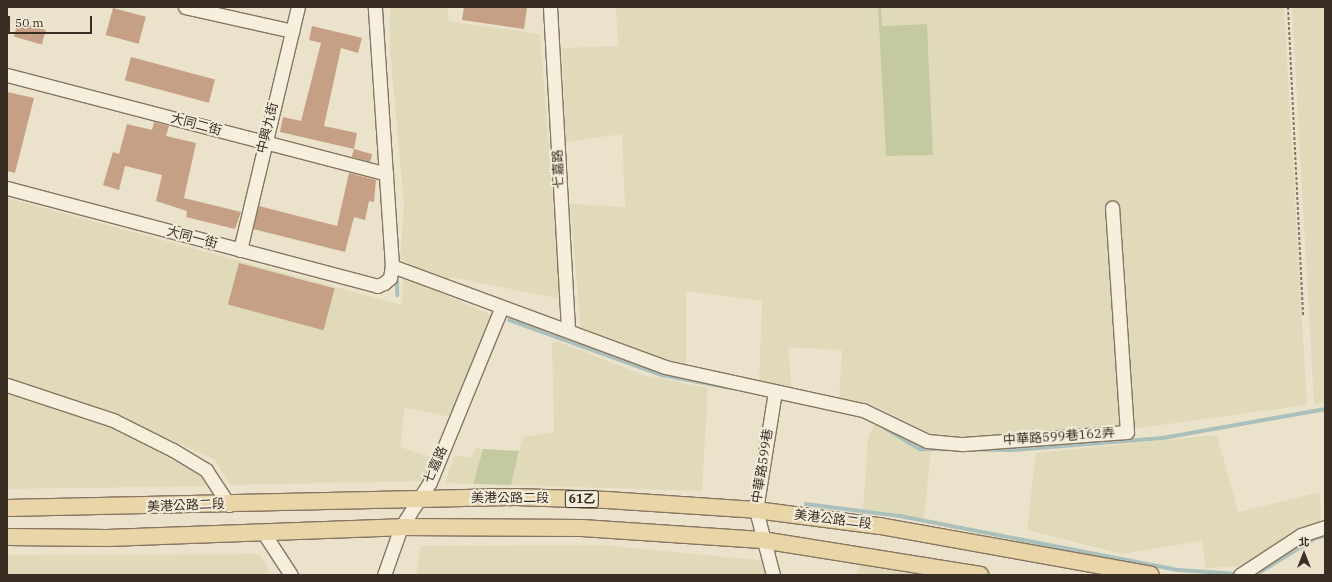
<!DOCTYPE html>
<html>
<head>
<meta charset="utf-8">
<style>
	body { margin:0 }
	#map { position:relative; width:1332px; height:582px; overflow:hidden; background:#ebe2cc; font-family:"IBM Plex Serif","Noto Sans TC",serif }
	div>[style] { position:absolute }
	.farmland>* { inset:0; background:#e0daba }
	.green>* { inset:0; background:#c4c9a0 }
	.stream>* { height:3.5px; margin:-1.75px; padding:0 1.75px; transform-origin:1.75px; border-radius:1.75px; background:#abc0ba }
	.building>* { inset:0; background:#c5a085; transform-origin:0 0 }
	.path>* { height:2px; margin-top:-1px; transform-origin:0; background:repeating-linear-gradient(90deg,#877561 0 3px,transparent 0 5px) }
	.roads { filter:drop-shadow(1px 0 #877561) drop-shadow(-1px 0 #877561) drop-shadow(0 1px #877561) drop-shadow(0 -1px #877561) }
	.minor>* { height:13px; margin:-6.5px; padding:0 6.5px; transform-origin:6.5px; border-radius:6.5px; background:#f6efde }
	.major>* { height:16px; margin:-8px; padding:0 8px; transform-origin:8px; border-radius:8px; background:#e9d5a8 }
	span { translate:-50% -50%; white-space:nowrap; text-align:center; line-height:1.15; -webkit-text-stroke:4px #f3ecda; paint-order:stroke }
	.shield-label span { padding:1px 3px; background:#f3ecda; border:1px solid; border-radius:3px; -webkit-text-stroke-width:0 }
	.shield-label { font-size:12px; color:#392e23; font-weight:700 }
	.street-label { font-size:13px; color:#392e23 }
	.frame { position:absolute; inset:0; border:8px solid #392e23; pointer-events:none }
	.north { position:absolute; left:1284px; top:534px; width:40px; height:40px; -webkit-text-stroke:3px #f3ecda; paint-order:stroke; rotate:0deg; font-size:11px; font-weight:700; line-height:16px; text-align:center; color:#392e23 }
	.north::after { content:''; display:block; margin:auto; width:14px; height:18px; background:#392e23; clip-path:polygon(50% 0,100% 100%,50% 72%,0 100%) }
	.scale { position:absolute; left:8px; top:16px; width:84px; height:18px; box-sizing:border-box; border:2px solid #392e23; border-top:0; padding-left:5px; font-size:12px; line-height:14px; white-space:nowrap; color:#392e23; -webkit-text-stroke:3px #f3ecda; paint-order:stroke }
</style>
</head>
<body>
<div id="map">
	<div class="farmland">
		<i style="clip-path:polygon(390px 7px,447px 7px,449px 21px,540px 34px,561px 299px,451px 277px,447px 283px,400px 259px,404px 206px,390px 49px)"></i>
		<i style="clip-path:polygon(616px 7px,878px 7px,886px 156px,933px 154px,927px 24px,882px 26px,881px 7px,1284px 7px,1307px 405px,1131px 429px,941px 439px,874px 406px,839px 398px,842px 350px,788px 347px,792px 389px,759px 384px,762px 301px,686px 291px,686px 365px,634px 354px,581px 331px,570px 204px,625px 207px,622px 134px,566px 142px,562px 48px,618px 46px)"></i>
		<i style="clip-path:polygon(1292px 7px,1325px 7px,1325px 402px,1314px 404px)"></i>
		<i style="clip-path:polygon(7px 198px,402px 305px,403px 277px,494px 316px,457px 418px,405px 408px,400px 447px,439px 460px,431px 481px,231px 485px,215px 460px,116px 415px,7px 378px)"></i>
		<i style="clip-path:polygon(557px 341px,643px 375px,708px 388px,702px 491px,511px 485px,523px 437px,554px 432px,552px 343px)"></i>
		<i style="clip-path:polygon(7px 391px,108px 425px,193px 465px,215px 486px,7px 489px)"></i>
		<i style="clip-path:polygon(875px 424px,931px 450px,924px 518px,863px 511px,868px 438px)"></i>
		<i style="clip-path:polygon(1217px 435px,1238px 512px,1320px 492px,1321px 528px,1246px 566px,1206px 568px,1202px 541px,1122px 554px,1027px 530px,1036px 453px)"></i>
		<i style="clip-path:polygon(476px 448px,483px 449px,473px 484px,445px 483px,455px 455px,471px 458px)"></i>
		<i style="clip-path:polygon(602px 545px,769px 561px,772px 575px,416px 575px,421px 546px)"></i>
		<i style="clip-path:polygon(259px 554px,270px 571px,262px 575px,7px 575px,7px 555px)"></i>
		<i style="clip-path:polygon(858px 563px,933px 575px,857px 575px)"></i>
	</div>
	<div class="green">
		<i style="clip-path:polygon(878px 7px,881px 7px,882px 26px,927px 24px,933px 155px,886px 156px)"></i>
		<i style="clip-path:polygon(483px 449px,519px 451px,511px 485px,473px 484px)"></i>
	</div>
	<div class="stream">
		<i style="left:382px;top:7px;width:42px;rotate:87.3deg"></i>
		<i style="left:397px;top:271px;width:24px;rotate:88deg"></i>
		<i style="left:509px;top:320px;width:163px;rotate:19.8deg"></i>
		<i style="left:662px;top:375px;width:70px;rotate:10.7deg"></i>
		<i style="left:885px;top:428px;width:41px;rotate:31deg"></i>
		<i style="left:920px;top:449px;width:93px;rotate:0.6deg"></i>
		<i style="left:1013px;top:450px;width:150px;rotate:-4.6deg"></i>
		<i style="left:1163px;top:438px;width:165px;rotate:-10.1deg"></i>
		<i style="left:806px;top:504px;width:95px;rotate:7.3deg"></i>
		<i style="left:900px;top:516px;width:284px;rotate:11deg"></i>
		<i style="left:1179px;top:570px;width:59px;rotate:3.9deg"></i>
		<i style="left:1260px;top:572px;width:66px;rotate:-31.3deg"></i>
		<i style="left:1316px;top:538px;width:9px;rotate:-13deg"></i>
	</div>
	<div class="building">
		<i style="clip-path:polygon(464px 7px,527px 7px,524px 29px,462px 20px)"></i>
		<i style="left:113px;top:8px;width:34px;height:28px;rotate:15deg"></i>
		<i style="left:18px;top:22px;width:29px;height:15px;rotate:16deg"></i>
		<i style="clip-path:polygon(312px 26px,362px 38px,358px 53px,341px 48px,324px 126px,357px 133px,354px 149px,280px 132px,283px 117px,301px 121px,321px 43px,309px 40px)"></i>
		<i style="left:131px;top:57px;width:87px;height:24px;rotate:15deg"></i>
		<i style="clip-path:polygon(7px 92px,34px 98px,15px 173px,7px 171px)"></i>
		<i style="clip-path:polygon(154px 122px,169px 126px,166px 136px,196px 143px,184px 198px,241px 212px,235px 229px,186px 217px,187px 211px,156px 201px,162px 175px,125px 166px,119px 190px,103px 185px,113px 152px,119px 154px,127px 124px,152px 130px)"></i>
		<i style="left:354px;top:149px;width:19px;height:8px;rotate:16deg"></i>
		<i style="clip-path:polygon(349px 173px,376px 180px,374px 202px,369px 201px,365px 220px,354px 217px,345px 252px,253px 229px,259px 206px,337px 226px)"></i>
		<i style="left:239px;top:263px;width:99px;height:43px;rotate:15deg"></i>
	</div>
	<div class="path">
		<i style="left:1288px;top:7px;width:310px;rotate:87.2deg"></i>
	</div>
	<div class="roads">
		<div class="minor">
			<i style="left:185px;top:7px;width:110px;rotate:12.6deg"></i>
			<i style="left:550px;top:7px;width:324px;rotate:86.8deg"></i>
			<i style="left:7px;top:75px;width:392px;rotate:14.6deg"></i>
			<i style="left:7px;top:188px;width:383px;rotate:14.8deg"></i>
			<i style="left:377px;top:286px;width:8px;rotate:-23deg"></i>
			<i style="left:384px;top:283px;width:8px;rotate:-40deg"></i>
			<i style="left:390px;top:278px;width:12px;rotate:-81deg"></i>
			<i style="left:392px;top:266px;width:260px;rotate:-93.8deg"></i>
			<i style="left:240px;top:250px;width:250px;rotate:-76.6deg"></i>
			<i style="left:392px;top:266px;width:291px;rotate:20.3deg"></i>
			<i style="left:665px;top:367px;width:203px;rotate:12.3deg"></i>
			<i style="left:863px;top:410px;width:71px;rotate:25.8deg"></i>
			<i style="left:927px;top:441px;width:36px;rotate:5deg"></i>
			<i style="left:963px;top:444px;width:164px;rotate:-4.2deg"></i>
			<i style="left:1127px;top:432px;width:225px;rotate:-93.8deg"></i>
			<i style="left:7px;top:385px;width:112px;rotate:18.3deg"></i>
			<i style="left:113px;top:420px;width:67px;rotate:26.6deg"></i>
			<i style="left:173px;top:450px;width:39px;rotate:31deg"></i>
			<i style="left:206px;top:470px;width:42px;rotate:56.7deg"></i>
			<i style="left:263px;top:532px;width:51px;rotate:56.9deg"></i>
			<i style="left:384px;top:575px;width:51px;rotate:-70.5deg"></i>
			<i style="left:401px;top:527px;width:54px;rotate:-57.2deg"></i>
			<i style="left:430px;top:482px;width:187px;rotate:-67.7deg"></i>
			<i style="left:773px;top:575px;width:67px;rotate:-104.7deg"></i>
			<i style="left:756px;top:510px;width:120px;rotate:-80.9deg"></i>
			<i style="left:1240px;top:575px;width:73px;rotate:-33.3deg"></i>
			<i style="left:1301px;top:535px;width:25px;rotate:-18deg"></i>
		</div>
		<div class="major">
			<i style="left:7px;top:508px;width:508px;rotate:-1.24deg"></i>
			<i style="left:515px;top:497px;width:92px;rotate:1.9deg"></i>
			<i style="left:607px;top:500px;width:149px;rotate:3.8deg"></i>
			<i style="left:756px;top:510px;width:125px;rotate:7.4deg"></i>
			<i style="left:880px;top:526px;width:275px;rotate:10.2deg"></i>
			<i style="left:7px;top:537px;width:100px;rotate:0.6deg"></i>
			<i style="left:107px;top:538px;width:294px;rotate:-2.1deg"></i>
			<i style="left:401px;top:527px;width:181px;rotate:0.3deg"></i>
			<i style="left:582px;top:528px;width:180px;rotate:3.8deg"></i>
			<i style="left:762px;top:540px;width:221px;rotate:9.1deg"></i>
		</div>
	</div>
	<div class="shield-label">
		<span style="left:582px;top:499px">61乙</span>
	</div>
	<div class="street-label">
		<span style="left:196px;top:125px;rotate:15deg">大同二街</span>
		<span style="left:268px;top:128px;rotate:-76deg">中興九街</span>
		<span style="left:559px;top:169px;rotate:-93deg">七嘉路</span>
		<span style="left:192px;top:238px;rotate:15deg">大同一街</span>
		<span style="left:1059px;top:437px;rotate:-4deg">中華路599巷162弄</span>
		<span style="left:436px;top:465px;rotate:-66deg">七嘉路</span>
		<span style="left:763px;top:466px;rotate:-81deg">中華路599巷</span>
		<span style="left:510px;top:498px">美港公路二段</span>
		<span style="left:186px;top:506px;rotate:-2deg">美港公路二段</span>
		<span style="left:833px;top:520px;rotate:7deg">美港公路二段</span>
	</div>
	<div class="frame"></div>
	<div class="north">北</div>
	<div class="scale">50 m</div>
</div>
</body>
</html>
